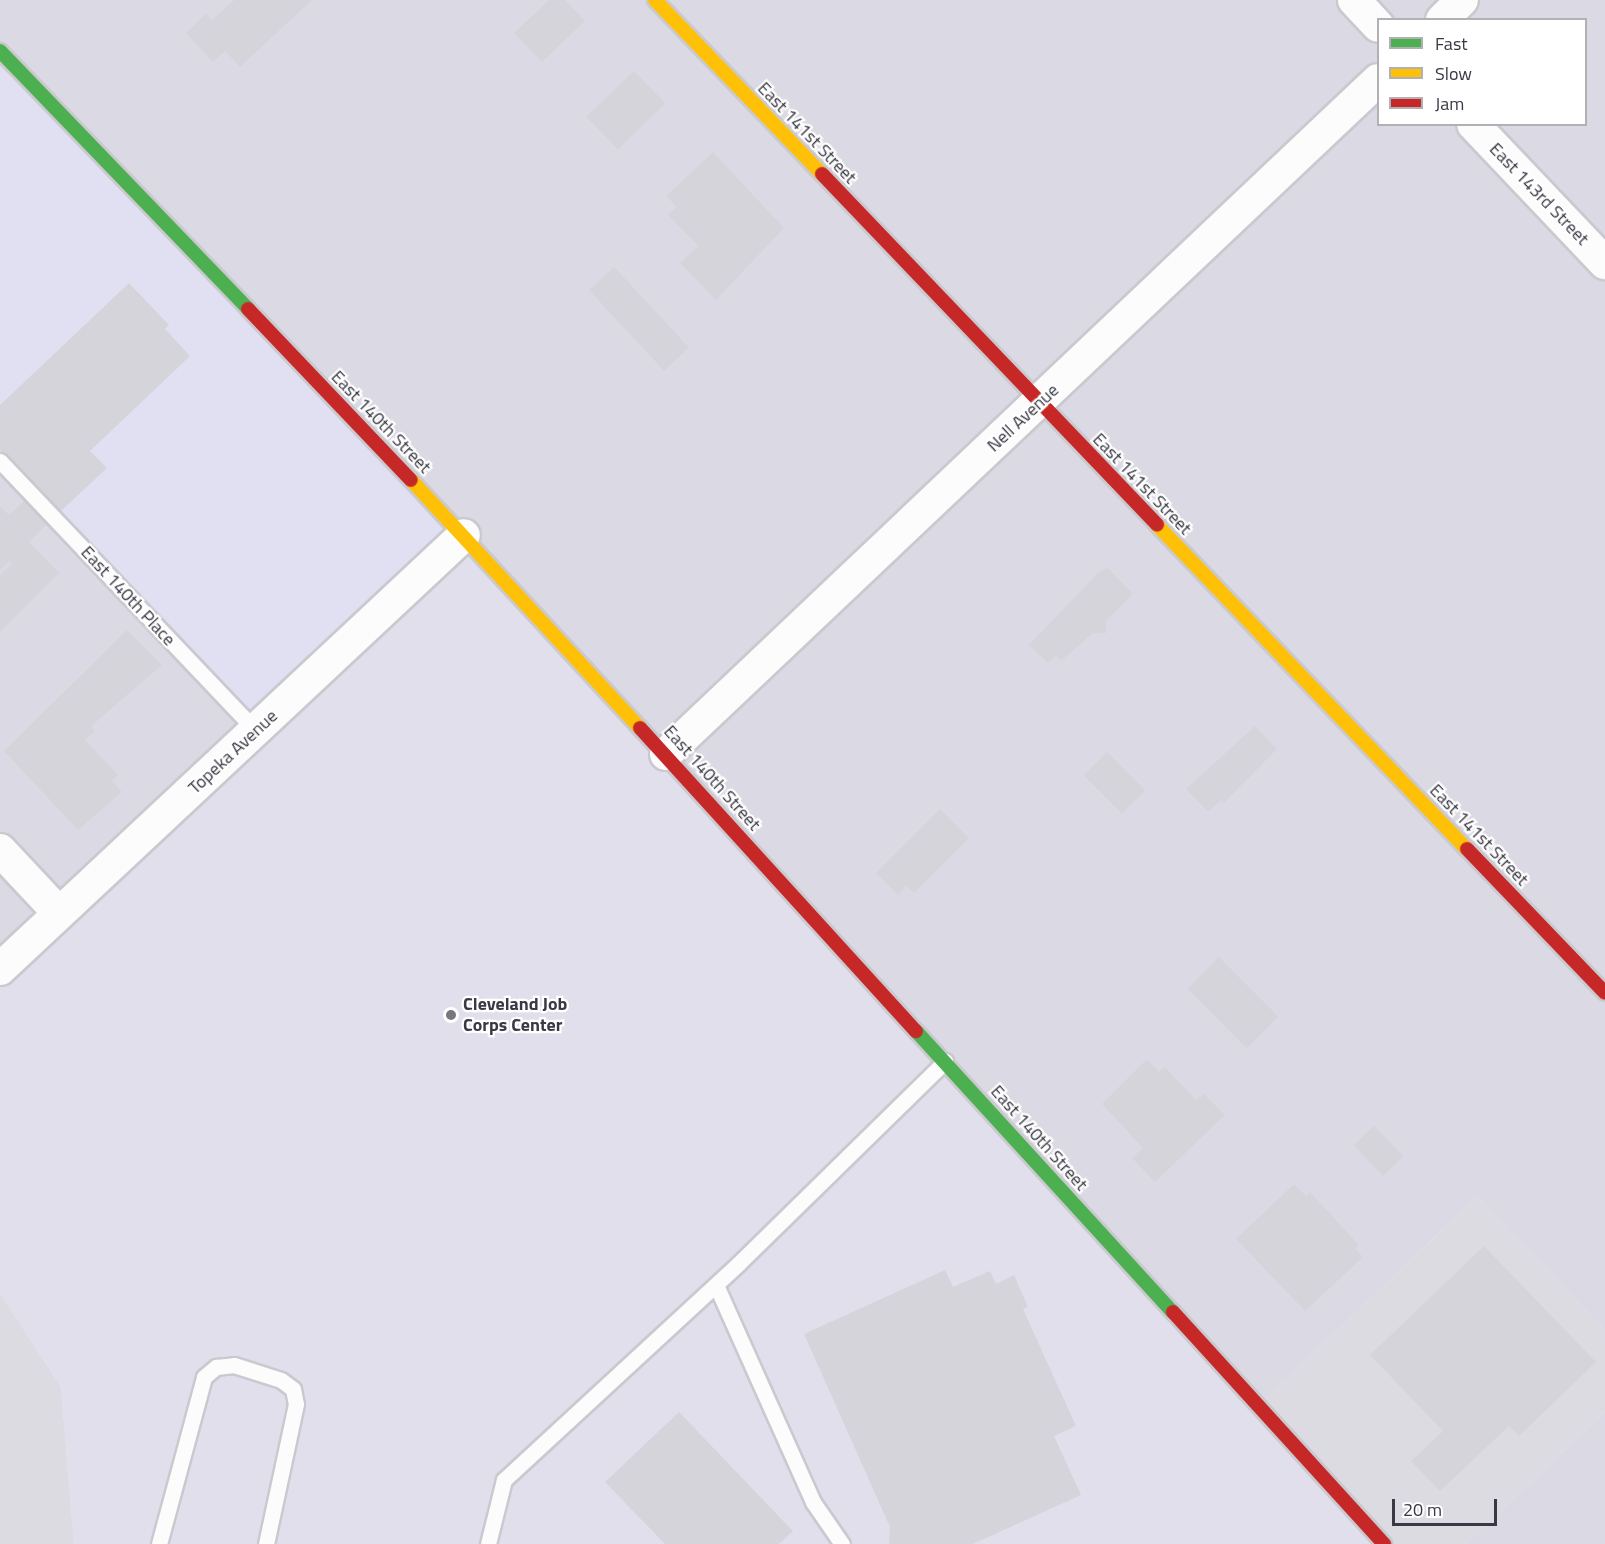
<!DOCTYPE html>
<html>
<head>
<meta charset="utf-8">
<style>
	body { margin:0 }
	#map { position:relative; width:1605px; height:1544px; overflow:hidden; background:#ecebf1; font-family:"Titillium Web",sans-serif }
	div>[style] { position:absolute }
	.residential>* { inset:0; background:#dbdae4 }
	.commercial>* { inset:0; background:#e1e0f2 }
	.industrial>* { inset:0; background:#dcdbe2 }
	.education>* { inset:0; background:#e2dfed }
	.building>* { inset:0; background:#d5d4da; transform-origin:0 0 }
	.roads { filter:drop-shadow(2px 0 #cac9cf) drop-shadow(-2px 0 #cac9cf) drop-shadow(0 2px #cac9cf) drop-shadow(0 -2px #cac9cf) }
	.lane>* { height:15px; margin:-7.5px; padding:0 7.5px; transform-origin:7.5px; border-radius:7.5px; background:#fcfcfd }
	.street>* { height:32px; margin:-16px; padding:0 16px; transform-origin:16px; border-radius:16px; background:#fcfcfd }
	.fast>* { height:14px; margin:-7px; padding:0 7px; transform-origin:7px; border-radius:7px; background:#4caf50 }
	.slow>* { height:14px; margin:-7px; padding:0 7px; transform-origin:7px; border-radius:7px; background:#ffc107 }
	.jam>* { height:14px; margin:-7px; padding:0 7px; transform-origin:7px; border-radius:7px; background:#c62828 }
	.dots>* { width:16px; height:16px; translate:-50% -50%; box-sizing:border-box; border:3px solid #fff; border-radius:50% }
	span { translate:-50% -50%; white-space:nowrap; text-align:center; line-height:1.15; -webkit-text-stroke:4.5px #fff; paint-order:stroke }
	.street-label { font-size:18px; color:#393945 }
	.poi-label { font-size:18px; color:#393945; font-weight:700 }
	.left { translate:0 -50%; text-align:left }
	.legend { position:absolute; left:1377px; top:18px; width:210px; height:108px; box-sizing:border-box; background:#fff; border:2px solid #b0b0b5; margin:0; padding:8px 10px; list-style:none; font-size:18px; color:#393945 }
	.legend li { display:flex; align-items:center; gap:12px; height:30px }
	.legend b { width:30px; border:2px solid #b0b0b5 }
	.scale { position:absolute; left:1392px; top:1499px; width:105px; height:27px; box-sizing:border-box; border:3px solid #393945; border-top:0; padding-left:8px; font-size:18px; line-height:21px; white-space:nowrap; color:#393945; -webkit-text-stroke:4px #fff; paint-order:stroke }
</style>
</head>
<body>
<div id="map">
	<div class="residential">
		<i style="clip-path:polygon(evenodd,0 0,1605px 0,1605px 1330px,1477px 1197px,1258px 1406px,0 51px,0 0,1378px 20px,1586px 20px,1586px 124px,1378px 124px,1378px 20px)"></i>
		<i style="clip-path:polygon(0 461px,256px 731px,0 969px)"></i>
		<i style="clip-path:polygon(1605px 1411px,1605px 1544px,1466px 1544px)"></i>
	</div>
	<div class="commercial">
		<i style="clip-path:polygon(0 51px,464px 535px,256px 731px,0 461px)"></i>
	</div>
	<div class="industrial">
		<i style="clip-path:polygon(1477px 1197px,1605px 1330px,1605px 1411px,1466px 1544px,1384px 1544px,1258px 1406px)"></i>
		<i style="clip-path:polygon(0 1293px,61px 1387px,74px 1544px,0 1544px)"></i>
	</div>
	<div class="education">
		<i style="clip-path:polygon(464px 535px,1384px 1544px,74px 1544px,61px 1387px,0 1293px,0 969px)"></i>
	</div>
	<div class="building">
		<i style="clip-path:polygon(234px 0,312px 0,240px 67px,225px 51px,213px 62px,186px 33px,206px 14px,212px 20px)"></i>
		<i style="clip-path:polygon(549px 0,565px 0,585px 21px,542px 62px,514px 33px)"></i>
		<i style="left:634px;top:71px;width:45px;height:66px;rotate:46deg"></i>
		<i style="clip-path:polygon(713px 152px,784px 228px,716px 300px,680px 263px,698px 246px,668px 215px,677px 207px,666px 196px)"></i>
		<i style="left:614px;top:267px;width:110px;height:34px;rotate:47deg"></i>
		<i style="clip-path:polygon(129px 283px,169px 325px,165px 329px,190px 356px,90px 451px,107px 468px,61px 511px,0 450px,0 405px)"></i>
		<i style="clip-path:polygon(24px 501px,47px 524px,29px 542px,59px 573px,0 632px,0 575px,12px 564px,9px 561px,0 570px,0 506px,9px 515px)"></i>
		<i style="clip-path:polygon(1108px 568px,1133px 594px,1106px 621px,1106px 633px,1093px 633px,1061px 661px,1056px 656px,1048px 663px,1029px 645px,1099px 572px)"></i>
		<i style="clip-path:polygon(127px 630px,162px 665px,91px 726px,95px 731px,85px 740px,118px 775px,112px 781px,122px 792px,78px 830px,4px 751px)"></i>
		<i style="clip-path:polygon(1255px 726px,1277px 749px,1224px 803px,1221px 800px,1208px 812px,1186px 789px)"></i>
		<i style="left:1107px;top:752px;width:54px;height:33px;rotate:45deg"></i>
		<i style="clip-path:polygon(940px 809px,969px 838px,914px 893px,906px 886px,898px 895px,876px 873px)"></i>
		<i style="left:1219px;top:957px;width:84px;height:45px;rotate:45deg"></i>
		<i style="clip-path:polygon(1147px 1059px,1159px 1072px,1165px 1067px,1196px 1100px,1204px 1094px,1225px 1115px,1155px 1182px,1132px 1158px,1143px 1148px,1102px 1104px)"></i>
		<i style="left:1374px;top:1126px;width:42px;height:28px;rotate:46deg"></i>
		<i style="clip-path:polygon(1294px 1184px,1306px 1196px,1310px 1192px,1359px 1245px,1355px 1249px,1363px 1257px,1305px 1311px,1236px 1239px)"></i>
		<i style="clip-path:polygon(1484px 1246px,1596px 1362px,1519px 1436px,1509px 1426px,1440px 1491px,1411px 1461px,1443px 1431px,1370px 1355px)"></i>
		<i style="clip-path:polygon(945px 1270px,953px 1287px,990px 1271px,996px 1284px,1014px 1275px,1028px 1307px,1023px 1309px,1076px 1426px,1054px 1436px,1081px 1495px,973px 1544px,889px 1544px,890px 1527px,804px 1334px)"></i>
		<i style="clip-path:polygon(679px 1412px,793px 1531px,779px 1544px,665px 1544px,605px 1482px)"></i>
	</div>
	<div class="roads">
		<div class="lane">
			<i style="left:0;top:461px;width:372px;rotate:46.5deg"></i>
			<i style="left:716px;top:1285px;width:238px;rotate:65.9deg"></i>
			<i style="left:813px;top:1502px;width:51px;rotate:55.4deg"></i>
			<i style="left:159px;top:1544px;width:173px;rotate:-74.9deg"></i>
			<i style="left:204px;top:1377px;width:16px;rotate:-40deg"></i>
			<i style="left:216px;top:1367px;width:18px;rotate:-6deg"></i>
			<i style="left:234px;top:1365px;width:49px;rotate:17.7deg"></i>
			<i style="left:281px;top:1380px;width:15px;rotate:37deg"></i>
			<i style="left:293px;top:1389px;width:15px;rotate:79deg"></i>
			<i style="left:296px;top:1404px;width:143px;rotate:102.1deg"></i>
			<i style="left:488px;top:1544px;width:66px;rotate:-76deg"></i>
			<i style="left:504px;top:1480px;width:318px;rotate:-42.7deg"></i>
			<i style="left:738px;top:1264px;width:290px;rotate:-44.4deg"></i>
		</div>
		<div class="street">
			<i style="left:1354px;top:0;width:35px;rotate:47deg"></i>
			<i style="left:1442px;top:20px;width:28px;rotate:-45deg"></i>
			<i style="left:1473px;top:124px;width:192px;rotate:46.5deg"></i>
			<i style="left:666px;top:754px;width:980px;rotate:-43.43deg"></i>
			<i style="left:0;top:850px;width:86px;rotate:46.9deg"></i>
			<i style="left:0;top:969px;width:635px;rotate:-43.09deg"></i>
		</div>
		<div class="fast">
			<i style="left:0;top:51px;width:358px;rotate:46.1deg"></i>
			<i style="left:916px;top:1031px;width:381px;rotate:47.6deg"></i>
		</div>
		<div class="slow">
			<i style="left:655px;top:0;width:241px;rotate:46.2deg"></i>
			<i style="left:411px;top:480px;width:338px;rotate:47.3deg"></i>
			<i style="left:1157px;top:525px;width:448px;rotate:46.3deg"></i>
		</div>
		<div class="jam">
			<i style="left:822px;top:174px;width:485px;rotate:46.3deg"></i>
			<i style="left:248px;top:309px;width:236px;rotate:46.4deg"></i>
			<i style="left:640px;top:728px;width:410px;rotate:47.7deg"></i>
			<i style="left:1467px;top:849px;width:199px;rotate:46.2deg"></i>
			<i style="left:1173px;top:1312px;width:314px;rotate:47.7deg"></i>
		</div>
	</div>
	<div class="dots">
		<i style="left:451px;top:1015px;background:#787781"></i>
	</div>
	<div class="street-label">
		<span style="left:807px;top:133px;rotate:46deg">East 141st Street</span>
		<span style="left:1539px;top:194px;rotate:46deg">East 143rd Street</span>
		<span style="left:1023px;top:418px;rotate:-43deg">Nell Avenue</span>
		<span style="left:381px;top:422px;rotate:46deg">East 140th Street</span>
		<span style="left:1142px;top:484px;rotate:46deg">East 141st Street</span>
		<span style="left:128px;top:596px;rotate:47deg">East 140th Place</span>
		<span style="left:233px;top:752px;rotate:-43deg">Topeka Avenue</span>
		<span style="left:712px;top:778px;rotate:48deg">East 140th Street</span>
		<span style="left:1479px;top:835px;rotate:46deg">East 141st Street</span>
		<span style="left:1039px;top:1138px;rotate:48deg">East 140th Street</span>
	</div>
	<div class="poi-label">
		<span class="left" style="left:463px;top:1015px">Cleveland Job<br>Corps Center</span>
	</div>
	<ul class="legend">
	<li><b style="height:8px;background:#4caf50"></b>Fast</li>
	<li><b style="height:8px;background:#ffc107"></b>Slow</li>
	<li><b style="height:8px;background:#c62828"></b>Jam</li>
	</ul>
	<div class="scale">20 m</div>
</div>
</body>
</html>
